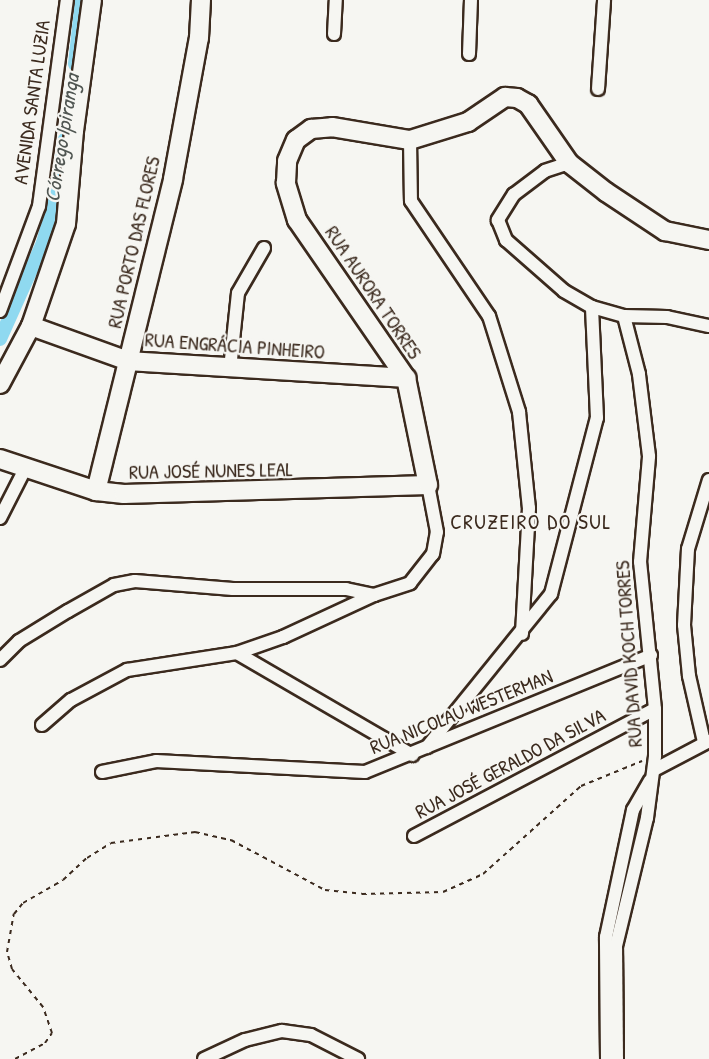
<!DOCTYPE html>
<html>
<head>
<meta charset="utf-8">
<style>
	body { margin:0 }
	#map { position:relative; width:709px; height:1059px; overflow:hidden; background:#f6f6f2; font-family:"Patrick Hand",sans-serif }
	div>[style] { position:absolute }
	.canal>* { height:14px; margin:-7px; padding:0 7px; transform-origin:7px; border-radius:7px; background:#8fd9f0 }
	.path>* { height:2px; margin-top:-1px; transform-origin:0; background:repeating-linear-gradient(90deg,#3b2a1e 0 4.5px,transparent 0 9px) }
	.roads { filter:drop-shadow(2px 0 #3b2a1e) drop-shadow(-2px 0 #3b2a1e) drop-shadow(0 2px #3b2a1e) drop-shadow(0 -2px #3b2a1e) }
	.street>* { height:12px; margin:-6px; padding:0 6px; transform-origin:6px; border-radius:6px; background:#f6f6f2 }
	.secondary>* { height:18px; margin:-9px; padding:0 9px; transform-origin:9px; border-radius:9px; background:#f6f6f2 }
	span { translate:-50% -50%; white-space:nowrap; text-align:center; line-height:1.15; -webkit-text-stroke:4.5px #f6f6f2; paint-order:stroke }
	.street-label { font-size:20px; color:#3b2a1e }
	.water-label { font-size:21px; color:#505652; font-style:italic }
	.neighbourhood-label { font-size:21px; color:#3b2a1e; letter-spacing:1.5px }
</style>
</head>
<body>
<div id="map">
	<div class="canal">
		<i style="left:75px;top:64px;width:64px;rotate:-83.8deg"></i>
		<i style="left:0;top:339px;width:105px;rotate:-65.9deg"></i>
		<i style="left:43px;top:243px;width:62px;rotate:-75.1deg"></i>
		<i style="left:59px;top:183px;width:44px;rotate:-82.2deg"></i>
	</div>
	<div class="path">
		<i style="left:15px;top:1059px;width:34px;rotate:-28deg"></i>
		<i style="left:45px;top:1043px;width:12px;rotate:-55deg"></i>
		<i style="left:52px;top:1033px;width:28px;rotate:-109deg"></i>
		<i style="left:43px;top:1007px;width:49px;rotate:-129.2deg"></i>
		<i style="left:12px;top:969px;width:18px;rotate:-106deg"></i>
		<i style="left:7px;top:952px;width:39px;rotate:-80deg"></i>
		<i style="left:14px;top:914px;width:14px;rotate:-51deg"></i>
		<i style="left:23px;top:903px;width:46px;rotate:-29.9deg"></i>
		<i style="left:63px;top:880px;width:33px;rotate:-43deg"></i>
		<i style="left:87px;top:858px;width:28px;rotate:-32deg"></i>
		<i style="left:111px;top:843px;width:85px;rotate:-7.5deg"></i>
		<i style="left:195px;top:832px;width:37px;rotate:13deg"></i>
		<i style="left:231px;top:840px;width:106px;rotate:28deg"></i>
		<i style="left:325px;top:890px;width:37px;rotate:6deg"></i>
		<i style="left:362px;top:894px;width:81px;rotate:-1.4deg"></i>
		<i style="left:443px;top:892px;width:44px;rotate:-24.2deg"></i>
		<i style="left:483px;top:874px;width:132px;rotate:-41.9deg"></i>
		<i style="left:581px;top:786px;width:66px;rotate:-22.3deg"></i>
	</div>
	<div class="roads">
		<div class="street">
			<i style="left:334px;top:34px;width:34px;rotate:-87deg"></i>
			<i style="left:469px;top:54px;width:54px;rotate:-87.9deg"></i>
			<i style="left:598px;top:89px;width:89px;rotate:-86.1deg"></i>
			<i style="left:410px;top:140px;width:61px;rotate:89.1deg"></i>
			<i style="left:411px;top:201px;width:139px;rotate:55.9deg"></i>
			<i style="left:489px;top:316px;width:101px;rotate:72.6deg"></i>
			<i style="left:519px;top:412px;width:97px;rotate:84.1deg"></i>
			<i style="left:529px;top:508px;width:126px;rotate:93.2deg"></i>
			<i style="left:569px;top:163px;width:25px;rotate:162deg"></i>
			<i style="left:545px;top:171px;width:39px;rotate:143deg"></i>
			<i style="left:514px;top:194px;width:31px;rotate:122deg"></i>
			<i style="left:498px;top:220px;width:22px;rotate:68deg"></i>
			<i style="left:506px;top:240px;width:77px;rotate:41.3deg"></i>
			<i style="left:564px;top:291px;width:32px;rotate:30deg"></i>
			<i style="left:592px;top:307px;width:33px;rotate:16deg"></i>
			<i style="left:624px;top:316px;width:43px;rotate:1.3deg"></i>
			<i style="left:667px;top:317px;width:43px;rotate:12.1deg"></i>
			<i style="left:0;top:311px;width:112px;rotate:-69.6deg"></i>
			<i style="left:39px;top:206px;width:208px;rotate:-82.3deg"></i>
			<i style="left:230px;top:369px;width:76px;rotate:-84deg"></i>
			<i style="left:238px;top:293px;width:52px;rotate:-60deg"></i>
			<i style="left:0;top:518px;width:55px;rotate:-63deg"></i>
			<i style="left:237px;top:653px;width:203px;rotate:30.2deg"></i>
			<i style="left:0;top:660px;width:27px;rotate:-45deg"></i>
			<i style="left:19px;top:641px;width:57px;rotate:-31.5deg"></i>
			<i style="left:68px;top:611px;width:53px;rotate:-29.5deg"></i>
			<i style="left:114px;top:585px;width:21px;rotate:-11deg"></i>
			<i style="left:135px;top:581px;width:98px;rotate:4.7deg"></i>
			<i style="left:233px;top:589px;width:113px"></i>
			<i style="left:346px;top:589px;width:29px;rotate:12deg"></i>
			<i style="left:42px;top:725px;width:38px;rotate:-41deg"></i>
			<i style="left:71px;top:700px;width:64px;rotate:-28.2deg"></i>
			<i style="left:127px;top:670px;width:111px;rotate:-8.8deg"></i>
			<i style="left:237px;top:653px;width:49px;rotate:-19.2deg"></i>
			<i style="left:283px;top:637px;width:100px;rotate:-24.8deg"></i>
			<i style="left:374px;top:595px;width:38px;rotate:-18deg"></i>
			<i style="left:410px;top:583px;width:37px;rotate:-52deg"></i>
			<i style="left:433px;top:554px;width:22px;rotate:-80deg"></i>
			<i style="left:437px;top:532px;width:48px;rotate:-100.8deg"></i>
			<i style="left:704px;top:742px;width:68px;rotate:-102.8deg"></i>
			<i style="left:689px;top:676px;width:51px;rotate:-95.6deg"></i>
			<i style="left:684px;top:625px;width:76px;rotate:-87deg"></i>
			<i style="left:688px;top:549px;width:72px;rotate:-73.1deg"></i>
			<i style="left:427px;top:747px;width:197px;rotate:-51deg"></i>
			<i style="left:551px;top:594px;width:182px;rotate:-75.4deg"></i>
			<i style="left:597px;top:418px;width:111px;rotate:-92.6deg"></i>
			<i style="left:654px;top:770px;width:62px;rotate:-27.8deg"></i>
			<i style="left:102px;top:772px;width:55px;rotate:-11.5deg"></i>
			<i style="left:156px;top:761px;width:209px;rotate:3deg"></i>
			<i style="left:365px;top:772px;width:309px;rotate:-22.2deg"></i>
			<i style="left:414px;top:836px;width:272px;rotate:-27.8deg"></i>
			<i style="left:204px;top:1059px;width:45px;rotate:-24.9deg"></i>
			<i style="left:245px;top:1040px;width:38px;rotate:-14deg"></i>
			<i style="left:282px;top:1031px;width:29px;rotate:8deg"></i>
			<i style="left:311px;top:1035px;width:53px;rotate:27.1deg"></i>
			<i style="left:607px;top:1059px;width:122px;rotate:-90.5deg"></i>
			<i style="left:606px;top:937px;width:130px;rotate:-78deg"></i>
			<i style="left:633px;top:810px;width:34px;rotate:-60deg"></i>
			<i style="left:617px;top:1059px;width:113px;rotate:-90.5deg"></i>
			<i style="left:616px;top:946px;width:132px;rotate:-76.4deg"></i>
			<i style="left:647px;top:818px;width:63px;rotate:-82.6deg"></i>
			<i style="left:655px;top:756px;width:47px;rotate:-90deg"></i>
			<i style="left:655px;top:709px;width:148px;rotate:-95.8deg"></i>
			<i style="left:640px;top:562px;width:106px;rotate:-85.1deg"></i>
			<i style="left:649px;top:456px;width:83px;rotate:-97deg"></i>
			<i style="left:639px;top:374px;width:60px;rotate:-104.5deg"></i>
		</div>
		<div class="secondary">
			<i style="left:31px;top:326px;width:103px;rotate:19.8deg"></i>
			<i style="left:128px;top:361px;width:279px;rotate:3.5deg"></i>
			<i style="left:0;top:384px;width:66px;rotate:-61.9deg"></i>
			<i style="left:31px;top:326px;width:108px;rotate:-71.1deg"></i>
			<i style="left:66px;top:224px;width:93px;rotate:-85.1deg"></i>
			<i style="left:74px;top:131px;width:132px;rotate:-82.2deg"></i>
			<i style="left:0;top:459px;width:101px;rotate:18.4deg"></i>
			<i style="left:96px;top:491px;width:28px;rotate:6deg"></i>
			<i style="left:124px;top:494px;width:304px;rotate:-1.7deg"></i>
			<i style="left:428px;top:485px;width:109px;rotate:-101.6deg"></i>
			<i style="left:406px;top:378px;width:192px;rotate:-124.6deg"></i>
			<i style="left:297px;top:220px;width:39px;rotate:-107deg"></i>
			<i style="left:286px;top:183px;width:22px;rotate:-87deg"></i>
			<i style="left:287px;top:161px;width:23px;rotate:-67deg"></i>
			<i style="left:296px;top:140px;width:19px;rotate:-36deg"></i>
			<i style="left:311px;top:129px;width:21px;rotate:-5deg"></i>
			<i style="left:332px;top:127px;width:79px;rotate:9.5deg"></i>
			<i style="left:410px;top:140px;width:61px;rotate:-17.2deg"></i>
			<i style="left:468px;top:122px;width:45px;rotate:-34deg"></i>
			<i style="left:505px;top:97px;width:12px;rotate:5deg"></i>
			<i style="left:517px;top:98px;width:13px;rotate:29deg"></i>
			<i style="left:528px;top:104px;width:72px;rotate:55.2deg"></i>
			<i style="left:569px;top:163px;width:47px;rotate:38.1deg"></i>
			<i style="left:606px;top:192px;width:71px;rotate:33.5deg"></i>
			<i style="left:665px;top:231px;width:45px;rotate:11.6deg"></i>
			<i style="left:96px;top:491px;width:321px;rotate:-76.1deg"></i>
			<i style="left:173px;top:179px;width:143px;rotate:-79.6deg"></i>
			<i style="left:199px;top:38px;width:38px;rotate:-87deg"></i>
		</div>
	</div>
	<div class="street-label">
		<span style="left:31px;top:102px;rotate:-82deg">AVENIDA SANTA LUZIA</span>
		<span style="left:133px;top:242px;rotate:-77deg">RUA PORTO DAS FLORES</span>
		<span style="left:374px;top:292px;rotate:56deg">RUA AURORA TORRES</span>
		<span style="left:235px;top:345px;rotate:4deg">RUA ENGRÁCIA PINHEIRO</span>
		<span style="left:211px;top:470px;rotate:-1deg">RUA JOSÉ NUNES LEAL</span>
		<span style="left:628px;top:654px;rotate:-94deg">RUA DAVID KOCH TORRES</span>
		<span style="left:461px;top:711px;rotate:-22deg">RUA NICOLAU WESTERMAN</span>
		<span style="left:510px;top:763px;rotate:-28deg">RUA JOSÉ GERALDO DA SILVA</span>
	</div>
	<div class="water-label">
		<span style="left:62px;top:138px;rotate:-81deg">Córrego Ipiranga</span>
	</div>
	<div class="neighbourhood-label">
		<span style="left:531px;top:522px">CRUZEIRO DO SUL</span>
	</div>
</div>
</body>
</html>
